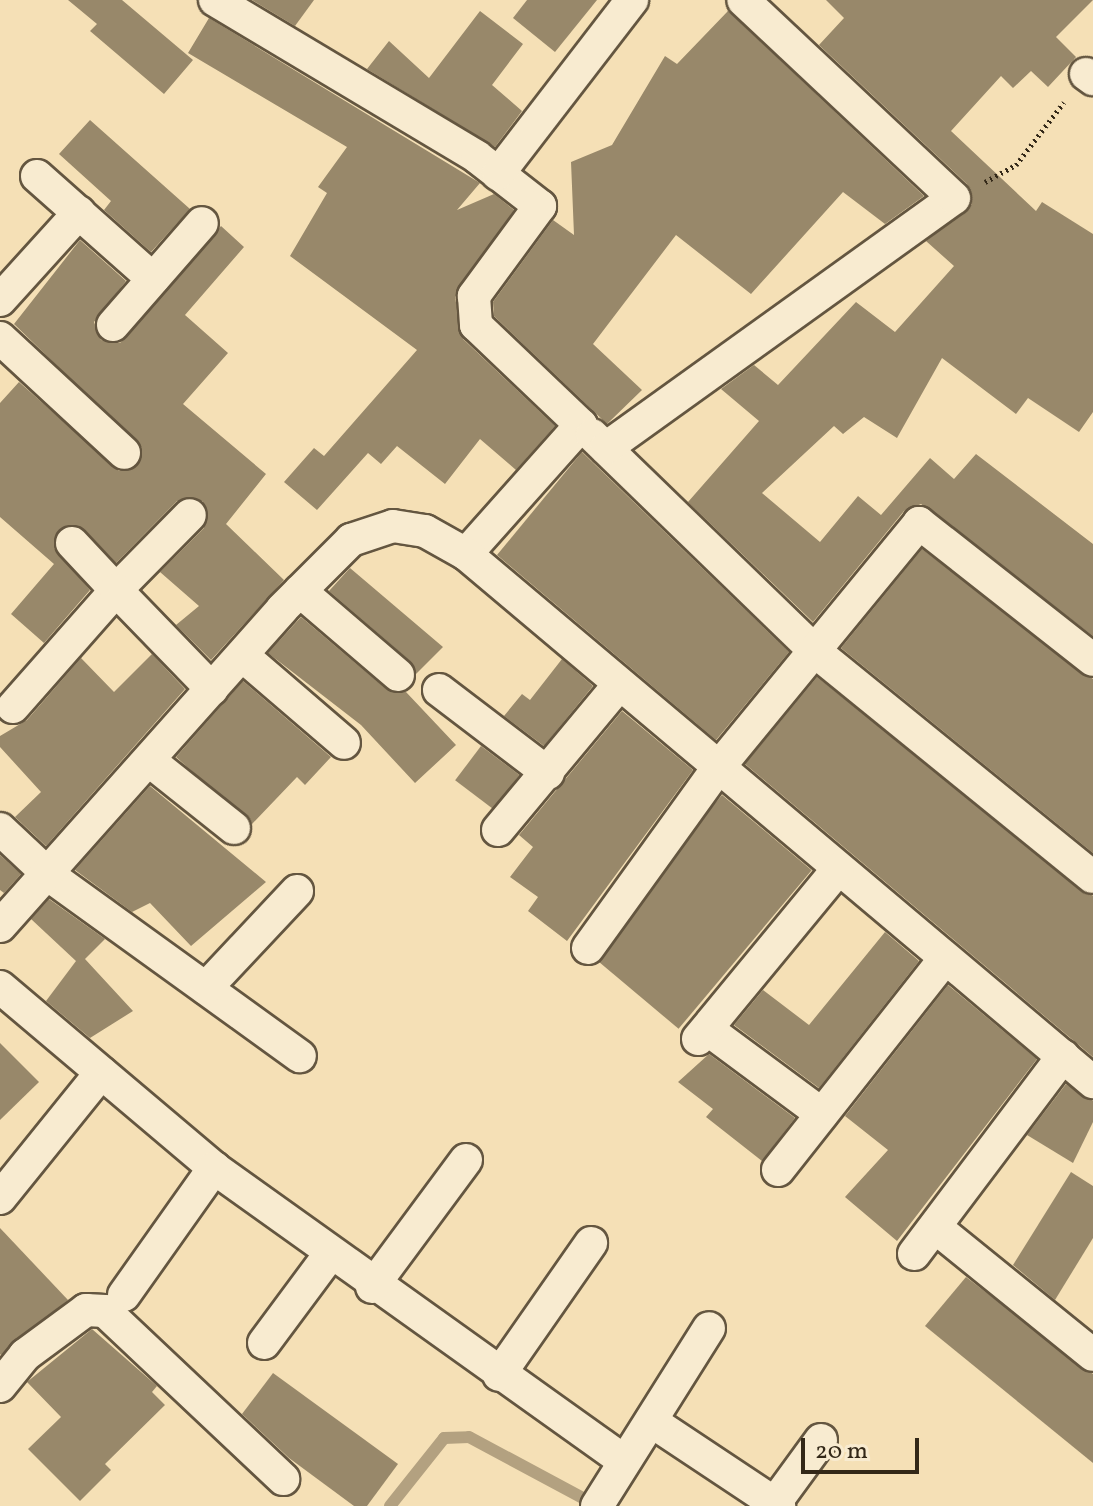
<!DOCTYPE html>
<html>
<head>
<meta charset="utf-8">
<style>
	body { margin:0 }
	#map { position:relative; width:1093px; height:1506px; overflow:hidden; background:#f5e0b6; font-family:Vollkorn,serif }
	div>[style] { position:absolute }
	.stream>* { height:12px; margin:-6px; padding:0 6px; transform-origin:6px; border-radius:6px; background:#b3a180 }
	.building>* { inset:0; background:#98886a; transform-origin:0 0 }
	.path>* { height:5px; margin-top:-2.5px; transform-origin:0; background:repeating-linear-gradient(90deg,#332818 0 2px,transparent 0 6px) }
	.roads { filter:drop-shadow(2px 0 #645640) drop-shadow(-2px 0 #645640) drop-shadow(0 2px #645640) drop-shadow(0 -2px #645640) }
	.minor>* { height:32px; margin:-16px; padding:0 16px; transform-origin:16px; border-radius:16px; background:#f8ebd0 }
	span { translate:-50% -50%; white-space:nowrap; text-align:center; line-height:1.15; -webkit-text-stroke:8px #f8ebd0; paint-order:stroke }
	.scale { position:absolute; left:801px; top:1438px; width:118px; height:36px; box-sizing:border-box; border:4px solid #332818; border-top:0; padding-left:10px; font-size:24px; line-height:28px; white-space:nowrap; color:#332818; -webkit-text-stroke:6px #f8ebd0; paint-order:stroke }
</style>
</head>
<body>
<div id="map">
	<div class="stream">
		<i style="left:390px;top:1506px;width:87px;rotate:-51.5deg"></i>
		<i style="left:444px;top:1438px;width:25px;rotate:-2deg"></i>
		<i style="left:469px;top:1437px;width:144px;rotate:28.2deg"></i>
	</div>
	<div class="building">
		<i style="clip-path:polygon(68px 0,122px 0,193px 60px,164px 94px,90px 31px,97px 24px)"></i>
		<i style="clip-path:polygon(252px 0,314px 0,295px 26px)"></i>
		<i style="clip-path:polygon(527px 0,597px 0,555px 52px,513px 18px)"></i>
		<i style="clip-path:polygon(826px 0,1093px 0,1056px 37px,1076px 57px,1048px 87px,1031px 71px,1013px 88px,1001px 76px,951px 131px,1036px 211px,1042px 202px,1093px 234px,1093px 412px,1079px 432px,1028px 398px,1016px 414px,942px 358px,897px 438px,864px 417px,843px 434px,834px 426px,762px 493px,820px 542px,858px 496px,881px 515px,930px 458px,954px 479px,976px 454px,1093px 544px,1093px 636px,921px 504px,904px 511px,813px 622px,688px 502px,759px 421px,721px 389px,754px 365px,778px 385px,856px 302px,895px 332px,954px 266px,926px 241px,972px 204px,967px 184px,819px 45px,844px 18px)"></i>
		<i style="clip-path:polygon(480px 11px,523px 44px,492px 85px,522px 111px,495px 147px,367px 69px,389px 41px,429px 78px)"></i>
		<i style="clip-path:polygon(728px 11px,924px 196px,885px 224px,843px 192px,751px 294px,676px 235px,593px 344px,642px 390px,607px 424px,494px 316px,493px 302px,553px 220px,574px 235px,571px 162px,612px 145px,665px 56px,677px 64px)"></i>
		<i style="clip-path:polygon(209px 18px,480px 183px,457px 210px,494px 194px,514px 210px,455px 297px,463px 339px,555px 426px,516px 470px,480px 439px,445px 484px,397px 446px,381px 464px,368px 453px,317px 510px,284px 482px,314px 448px,324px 456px,417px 350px,290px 256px,327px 193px,318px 187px,347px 147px,188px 53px)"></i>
		<i style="clip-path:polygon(90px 120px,190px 209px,151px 252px,104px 210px,111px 201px,59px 154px)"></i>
		<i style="clip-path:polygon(221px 226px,244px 247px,185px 315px,228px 353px,183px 404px,266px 474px,226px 524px,284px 580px,211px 660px,176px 625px,199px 606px,160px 572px,204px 528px,203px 501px,177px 501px,116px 563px,85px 530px,67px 525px,54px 548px,90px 590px,44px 643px,11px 614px,54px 564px,0 517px,0 403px,19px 382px,119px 471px,137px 466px,142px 448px,14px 324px,80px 240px,126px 281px,94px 322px,101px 340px,120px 343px)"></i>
		<i style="clip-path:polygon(582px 452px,789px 652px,716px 740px,497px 555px)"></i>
		<i style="clip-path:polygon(922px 549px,1093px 679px,1093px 853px,841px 648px)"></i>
		<i style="clip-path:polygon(350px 568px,443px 647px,416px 674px,410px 661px,329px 591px)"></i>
		<i style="clip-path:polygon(301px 617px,386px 689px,406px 692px,456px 745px,415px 783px,361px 725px,268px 653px)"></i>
		<i style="clip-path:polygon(152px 654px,185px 689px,46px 846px,15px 817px,41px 792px,0 747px,0 736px,27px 720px,81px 658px,114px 692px)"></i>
		<i style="clip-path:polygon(562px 659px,593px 686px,544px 746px,504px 716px,522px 694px,530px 700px)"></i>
		<i style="clip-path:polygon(817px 677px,1093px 896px,1093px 1057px,745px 764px)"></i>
		<i style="clip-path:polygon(243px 681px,331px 757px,305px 785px,297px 777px,252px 824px,176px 757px)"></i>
		<i style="clip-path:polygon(622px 711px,693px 770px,567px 941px,528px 911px,538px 897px,510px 877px,533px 847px,519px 835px)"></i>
		<i style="left:481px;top:746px;width:48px;height:43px;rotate:37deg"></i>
		<i style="clip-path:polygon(150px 786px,266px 882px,191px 946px,150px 903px,132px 912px,75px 870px)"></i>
		<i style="left:722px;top:795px;width:117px;height:207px;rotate:40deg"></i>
		<i style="clip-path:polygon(0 855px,21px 874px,4px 893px,0 890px)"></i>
		<i style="clip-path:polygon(49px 899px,105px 939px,85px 959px,133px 1011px,90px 1038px,46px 1001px,76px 961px,31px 919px)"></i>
		<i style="clip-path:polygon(885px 932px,919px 961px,819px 1088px,734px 1025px,763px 990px,809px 1025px)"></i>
		<i style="clip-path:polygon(948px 985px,1037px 1059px,897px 1241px,845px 1197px,888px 1150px,845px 1116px)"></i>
		<i style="clip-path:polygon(0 1043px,39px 1082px,0 1120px)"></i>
		<i style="clip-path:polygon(709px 1054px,795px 1118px,762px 1161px,706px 1117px,713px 1109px,678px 1082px)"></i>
		<i style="clip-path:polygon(1066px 1084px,1093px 1101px,1093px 1122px,1073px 1163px,1027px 1135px)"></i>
		<i style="clip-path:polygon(1071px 1172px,1093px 1186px,1093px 1238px,1055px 1300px,1013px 1265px)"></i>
		<i style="clip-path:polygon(0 1228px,68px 1300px,1px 1355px,0 1354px)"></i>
		<i style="clip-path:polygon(966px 1277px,1093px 1374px,1093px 1463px,925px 1326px)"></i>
		<i style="clip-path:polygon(92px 1329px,157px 1386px,152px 1392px,165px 1405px,105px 1464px,111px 1470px,80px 1501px,28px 1449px,61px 1417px,27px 1382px)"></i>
		<i style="clip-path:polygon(273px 1373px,398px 1464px,367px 1506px,354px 1506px,289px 1458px,242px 1414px)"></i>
	</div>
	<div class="path">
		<i style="left:985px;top:182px;width:35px;rotate:-29deg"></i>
		<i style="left:1016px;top:165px;width:79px;rotate:-52.7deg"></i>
	</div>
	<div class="roads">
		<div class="minor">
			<i style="left:215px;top:0;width:305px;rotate:30.9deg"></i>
			<i style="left:477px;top:157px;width:80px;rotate:37.9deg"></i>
			<i style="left:540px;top:206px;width:112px;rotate:126.3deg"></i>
			<i style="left:474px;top:296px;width:29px;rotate:86deg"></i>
			<i style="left:476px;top:325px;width:145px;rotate:43.6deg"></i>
			<i style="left:581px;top:425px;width:173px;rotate:131.7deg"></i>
			<i style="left:1086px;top:74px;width:9px;rotate:36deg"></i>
			<i style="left:498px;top:174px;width:220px;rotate:-52.4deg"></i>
			<i style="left:37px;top:176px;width:155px;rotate:41.6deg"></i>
			<i style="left:0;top:300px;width:118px;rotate:-47.8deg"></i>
			<i style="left:113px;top:325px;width:135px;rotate:-48.9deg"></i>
			<i style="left:0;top:338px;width:169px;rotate:42.8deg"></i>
			<i style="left:592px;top:435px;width:313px;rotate:44.1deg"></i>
			<i style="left:817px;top:653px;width:355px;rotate:39.1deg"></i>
			<i style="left:606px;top:448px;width:428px;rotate:-35.7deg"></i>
			<i style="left:954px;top:198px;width:289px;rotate:-136.8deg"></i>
			<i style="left:72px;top:543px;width:64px;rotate:46.9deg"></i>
			<i style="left:116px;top:590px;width:105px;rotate:-45.4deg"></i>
			<i style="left:300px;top:591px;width:129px;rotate:40.6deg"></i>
			<i style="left:243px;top:656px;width:133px;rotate:40.7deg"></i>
			<i style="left:439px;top:690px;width:137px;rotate:37.3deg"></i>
			<i style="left:13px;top:707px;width:156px;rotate:-48.6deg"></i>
			<i style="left:116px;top:590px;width:138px;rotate:45.9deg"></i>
			<i style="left:151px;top:762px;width:106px;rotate:38.5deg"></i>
			<i style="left:0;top:829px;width:69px;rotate:43.2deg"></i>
			<i style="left:50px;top:876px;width:308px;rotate:35.8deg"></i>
			<i style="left:498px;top:830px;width:189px;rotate:-50.2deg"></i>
			<i style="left:0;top:926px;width:424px;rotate:-48.3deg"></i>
			<i style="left:282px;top:609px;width:98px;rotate:-45deg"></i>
			<i style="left:351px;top:540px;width:44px;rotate:-18.4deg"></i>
			<i style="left:393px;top:526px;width:32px;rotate:9deg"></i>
			<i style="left:425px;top:531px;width:47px;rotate:29.3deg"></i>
			<i style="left:466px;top:554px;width:820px;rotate:40.1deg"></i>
			<i style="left:588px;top:948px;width:222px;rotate:-54.2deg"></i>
			<i style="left:718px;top:768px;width:317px;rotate:-50.6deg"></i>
			<i style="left:919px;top:523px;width:221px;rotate:38.2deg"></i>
			<i style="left:0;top:987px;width:280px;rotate:40.2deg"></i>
			<i style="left:214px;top:1168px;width:504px;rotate:35.55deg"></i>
			<i style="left:206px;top:988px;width:133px;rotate:-46.8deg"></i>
			<i style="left:707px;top:1029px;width:143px;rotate:36.5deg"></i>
			<i style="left:698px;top:1039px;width:220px;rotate:-50.5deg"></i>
			<i style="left:778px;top:1170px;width:268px;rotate:-51.7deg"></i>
			<i style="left:0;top:1198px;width:161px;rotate:-51.1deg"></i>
			<i style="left:935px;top:1227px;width:203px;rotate:39deg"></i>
			<i style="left:914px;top:1254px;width:248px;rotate:-53deg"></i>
			<i style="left:372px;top:1287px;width:158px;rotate:-53.5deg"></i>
			<i style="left:124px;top:1295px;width:156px;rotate:-54.7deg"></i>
			<i style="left:264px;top:1343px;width:111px;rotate:-53.4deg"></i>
			<i style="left:499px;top:1375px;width:161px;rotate:-55.1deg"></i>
			<i style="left:0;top:1386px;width:40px;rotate:-51deg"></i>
			<i style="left:25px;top:1355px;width:76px;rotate:-36.4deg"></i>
			<i style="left:86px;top:1310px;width:19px;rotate:3deg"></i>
			<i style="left:105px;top:1311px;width:245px;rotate:43.3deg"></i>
			<i style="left:651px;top:1421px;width:154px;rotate:33.6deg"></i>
			<i style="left:775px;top:1503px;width:78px;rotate:-53.9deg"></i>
			<i style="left:597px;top:1506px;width:210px;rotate:-57.8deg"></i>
		</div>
	</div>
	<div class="scale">20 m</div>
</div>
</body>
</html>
